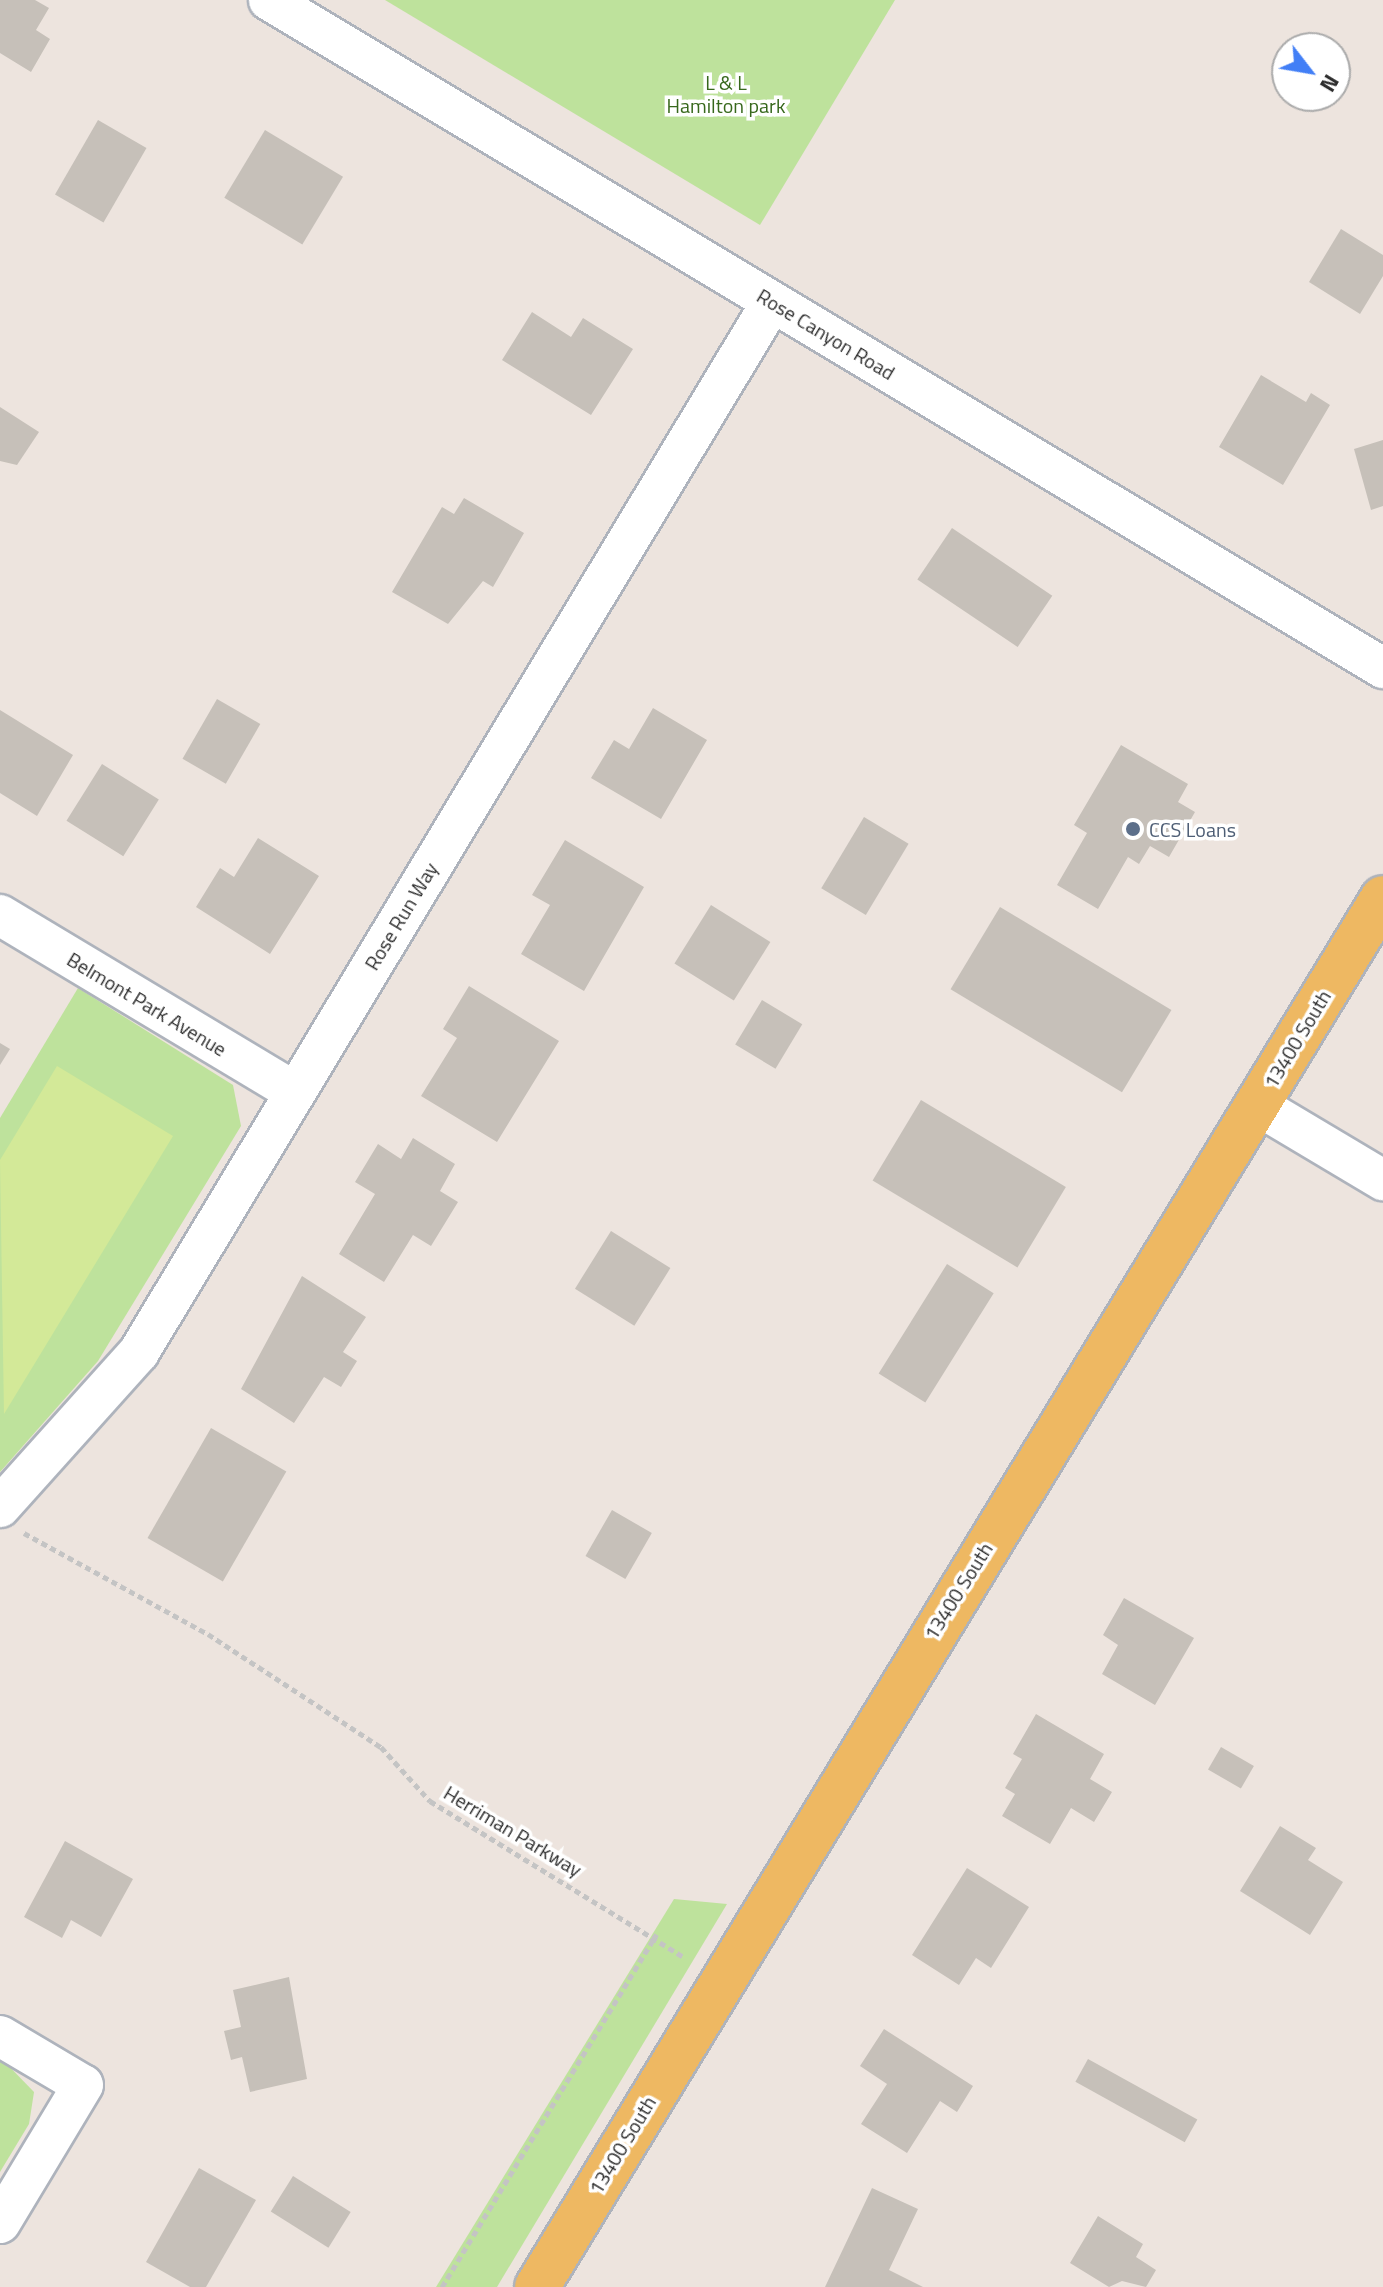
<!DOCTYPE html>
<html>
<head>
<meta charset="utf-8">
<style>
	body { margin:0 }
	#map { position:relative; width:1383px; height:2287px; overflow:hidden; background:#ede4de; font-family:"Titillium Web",sans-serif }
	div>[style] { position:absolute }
	.green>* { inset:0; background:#bee29c }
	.pitch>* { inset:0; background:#d3e998 }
	.building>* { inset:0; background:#c6c0b9; transform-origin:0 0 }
	.path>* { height:5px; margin-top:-2.5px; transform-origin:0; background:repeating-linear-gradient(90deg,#c4c4c4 0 6px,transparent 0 10px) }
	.roads { filter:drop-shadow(2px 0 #aeb3bc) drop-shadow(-2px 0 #aeb3bc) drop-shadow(0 2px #aeb3bc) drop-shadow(0 -2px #aeb3bc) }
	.minor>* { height:40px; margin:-20px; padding:0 20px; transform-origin:20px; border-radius:20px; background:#fff }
	.major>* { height:44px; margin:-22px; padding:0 22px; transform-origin:22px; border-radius:22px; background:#eeb862 }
	.dots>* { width:22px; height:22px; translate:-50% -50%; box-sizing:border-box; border:4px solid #fff; border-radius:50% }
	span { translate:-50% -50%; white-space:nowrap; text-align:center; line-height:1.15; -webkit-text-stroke:7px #fff; paint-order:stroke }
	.park-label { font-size:20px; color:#37681c }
	.street-label { font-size:20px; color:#2c2c2c }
	.service-label { font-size:20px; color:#4e5e75 }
	.left { translate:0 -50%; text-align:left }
	.north { position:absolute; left:1271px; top:32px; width:80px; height:80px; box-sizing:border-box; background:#fff; border:2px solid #ababab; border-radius:50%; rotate:121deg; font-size:22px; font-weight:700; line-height:32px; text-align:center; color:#2c2c2c }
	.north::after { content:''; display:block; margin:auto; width:28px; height:36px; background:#427ff6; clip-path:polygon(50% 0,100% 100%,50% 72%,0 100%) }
</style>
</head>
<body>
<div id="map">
	<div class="green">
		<i style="clip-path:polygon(385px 0,895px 0,760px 225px)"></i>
		<i style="clip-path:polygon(78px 988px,233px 1085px,241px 1126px,98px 1361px,0 1472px,0 1118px)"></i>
		<i style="clip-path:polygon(674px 1899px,727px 1904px,497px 2287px,436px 2287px)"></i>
		<i style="clip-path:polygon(0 2057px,34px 2092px,29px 2124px,0 2172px)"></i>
	</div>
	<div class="pitch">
		<i style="clip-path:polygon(57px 1066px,173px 1136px,4px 1414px,0 1160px)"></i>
	</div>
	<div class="building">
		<i style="clip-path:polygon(0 0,35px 0,49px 8px,36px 30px,50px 39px,31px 72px,0 53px)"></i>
		<i style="left:98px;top:120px;width:56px;height:86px;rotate:30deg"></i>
		<i style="left:265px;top:130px;width:91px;height:79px;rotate:31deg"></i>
		<i style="clip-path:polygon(1341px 229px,1383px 255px,1383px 276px,1360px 314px,1309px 282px)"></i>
		<i style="clip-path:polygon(532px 312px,571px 337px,583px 318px,633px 349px,591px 415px,502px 360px)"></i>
		<i style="clip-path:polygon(1261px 375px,1306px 402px,1311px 393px,1330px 405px,1283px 485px,1219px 447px)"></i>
		<i style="clip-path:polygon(0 407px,39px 432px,17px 465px,0 461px)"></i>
		<i style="clip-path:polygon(1383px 440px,1383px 506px,1371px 510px,1354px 449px)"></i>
		<i style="clip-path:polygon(464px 498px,524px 533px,493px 587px,483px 581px,448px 624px,392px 592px,442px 507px,454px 514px)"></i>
		<i style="left:952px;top:528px;width:121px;height:62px;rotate:34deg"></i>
		<i style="left:217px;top:699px;width:50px;height:69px;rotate:30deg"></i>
		<i style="clip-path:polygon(653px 708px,707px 740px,661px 819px,591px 778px,614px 740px,629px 749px)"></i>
		<i style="clip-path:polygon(0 710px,73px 755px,37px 816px,0 793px)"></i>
		<i style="clip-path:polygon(1121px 745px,1188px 784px,1178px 802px,1195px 812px,1169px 857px,1150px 846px,1139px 864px,1128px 857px,1098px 909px,1057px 885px,1087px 833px,1074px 825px)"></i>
		<i style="left:102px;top:764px;width:67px;height:67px;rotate:32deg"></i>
		<i style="left:864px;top:817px;width:52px;height:83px;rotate:31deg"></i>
		<i style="clip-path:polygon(258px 838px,319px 876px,270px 954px,196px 907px,220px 868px,234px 877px)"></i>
		<i style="clip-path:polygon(565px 840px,644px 887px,584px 991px,521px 954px,550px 905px,532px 895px)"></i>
		<i style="left:711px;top:905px;width:70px;height:69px;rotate:32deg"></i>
		<i style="left:1000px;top:907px;width:200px;height:96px;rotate:31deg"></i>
		<i style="clip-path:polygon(469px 986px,559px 1041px,497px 1142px,421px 1096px,457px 1038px,443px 1029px)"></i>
		<i style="left:762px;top:1000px;width:47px;height:52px;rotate:31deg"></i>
		<i style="clip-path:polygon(0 1043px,10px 1049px,0 1065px)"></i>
		<i style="left:921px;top:1100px;width:169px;height:94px;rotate:31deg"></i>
		<i style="clip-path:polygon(413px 1138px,455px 1164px,440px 1191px,458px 1202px,431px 1246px,413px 1235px,384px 1282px,339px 1254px,375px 1194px,355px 1182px,378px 1144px,401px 1159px)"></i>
		<i style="left:611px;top:1231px;width:70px;height:68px;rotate:32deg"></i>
		<i style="left:947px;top:1264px;width:55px;height:129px;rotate:32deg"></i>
		<i style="clip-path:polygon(302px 1276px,366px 1317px,343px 1352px,357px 1361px,341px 1387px,324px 1377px,294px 1423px,241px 1389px)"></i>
		<i style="left:211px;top:1428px;width:87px;height:127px;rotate:30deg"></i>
		<i style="left:612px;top:1510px;width:46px;height:53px;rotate:30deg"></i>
		<i style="clip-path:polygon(1124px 1598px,1194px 1638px,1155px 1705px,1102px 1674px,1118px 1645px,1103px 1635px)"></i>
		<i style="clip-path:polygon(1036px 1714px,1104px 1754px,1090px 1779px,1112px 1792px,1094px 1822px,1071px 1808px,1050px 1844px,1002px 1816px,1015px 1794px,1005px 1788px,1022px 1759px,1013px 1754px)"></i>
		<i style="left:1221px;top:1747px;width:38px;height:26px;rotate:30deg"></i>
		<i style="clip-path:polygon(1280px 1826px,1316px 1848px,1308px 1860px,1343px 1882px,1310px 1935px,1240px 1891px)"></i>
		<i style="clip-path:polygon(65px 1841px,133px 1879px,101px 1937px,71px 1920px,62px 1938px,24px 1917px)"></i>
		<i style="clip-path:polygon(967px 1868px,1029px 1907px,991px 1968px,976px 1958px,959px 1985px,912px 1955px)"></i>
		<i style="clip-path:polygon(289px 1977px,307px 2079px,250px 2092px,242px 2057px,231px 2060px,224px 2031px,241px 2027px,233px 1990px)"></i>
		<i style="clip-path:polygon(884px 2029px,973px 2086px,957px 2112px,940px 2101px,907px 2153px,861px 2124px,887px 2084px,860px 2066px)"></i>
		<i style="left:1088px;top:2059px;width:125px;height:26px;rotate:29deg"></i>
		<i style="clip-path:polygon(199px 2168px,256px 2200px,206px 2287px,190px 2287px,146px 2262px)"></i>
		<i style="left:293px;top:2176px;width:68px;height:42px;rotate:32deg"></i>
		<i style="clip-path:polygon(872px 2188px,918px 2209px,889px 2270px,923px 2287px,825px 2287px)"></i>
		<i style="clip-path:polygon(1098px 2216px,1143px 2244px,1136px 2257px,1156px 2270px,1146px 2287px,1122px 2281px,1109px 2287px,1070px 2263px)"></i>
	</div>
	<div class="path">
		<i style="left:24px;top:1533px;width:210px;rotate:28.8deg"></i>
		<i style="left:208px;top:1634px;width:207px;rotate:33.2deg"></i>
		<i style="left:381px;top:1747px;width:73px;rotate:47.8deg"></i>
		<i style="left:430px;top:1801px;width:298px;rotate:31.6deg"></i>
		<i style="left:442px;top:2287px;width:413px;rotate:-58.7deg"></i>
	</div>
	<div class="roads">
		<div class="minor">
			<i style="left:269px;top:0;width:1299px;rotate:30.95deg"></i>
			<i style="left:0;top:915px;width:344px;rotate:31deg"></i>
			<i style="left:1257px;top:1105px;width:147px;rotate:30.8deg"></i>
			<i style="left:0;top:1507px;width:208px;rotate:-48.1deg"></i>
			<i style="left:139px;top:1352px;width:1226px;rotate:-58.92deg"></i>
			<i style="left:0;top:2036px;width:96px;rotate:30.6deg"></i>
			<i style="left:83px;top:2085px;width:161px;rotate:121deg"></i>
		</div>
		<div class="major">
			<i style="left:537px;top:2287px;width:1626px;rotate:-58.66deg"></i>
		</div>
	</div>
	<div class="dots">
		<i style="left:1133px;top:829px;background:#5c6f8a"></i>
	</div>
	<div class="park-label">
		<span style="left:726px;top:94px">L &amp; L<br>Hamilton park</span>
	</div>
	<div class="street-label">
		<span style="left:826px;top:334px;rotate:31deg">Rose Canyon Road</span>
		<span style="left:401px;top:916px;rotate:-59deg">Rose Run Way</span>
		<span style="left:147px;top:1004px;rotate:31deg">Belmont Park Avenue</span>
		<span style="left:1297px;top:1039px;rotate:-59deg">13400 South</span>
		<span style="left:958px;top:1591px;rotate:-58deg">13400 South</span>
		<span style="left:513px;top:1831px;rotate:31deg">Herriman Parkway</span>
		<span style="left:622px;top:2145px;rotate:-59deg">13400 South</span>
	</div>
	<div class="service-label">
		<span class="left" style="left:1149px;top:829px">CCS Loans</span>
	</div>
	<div class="north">N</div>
</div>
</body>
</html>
